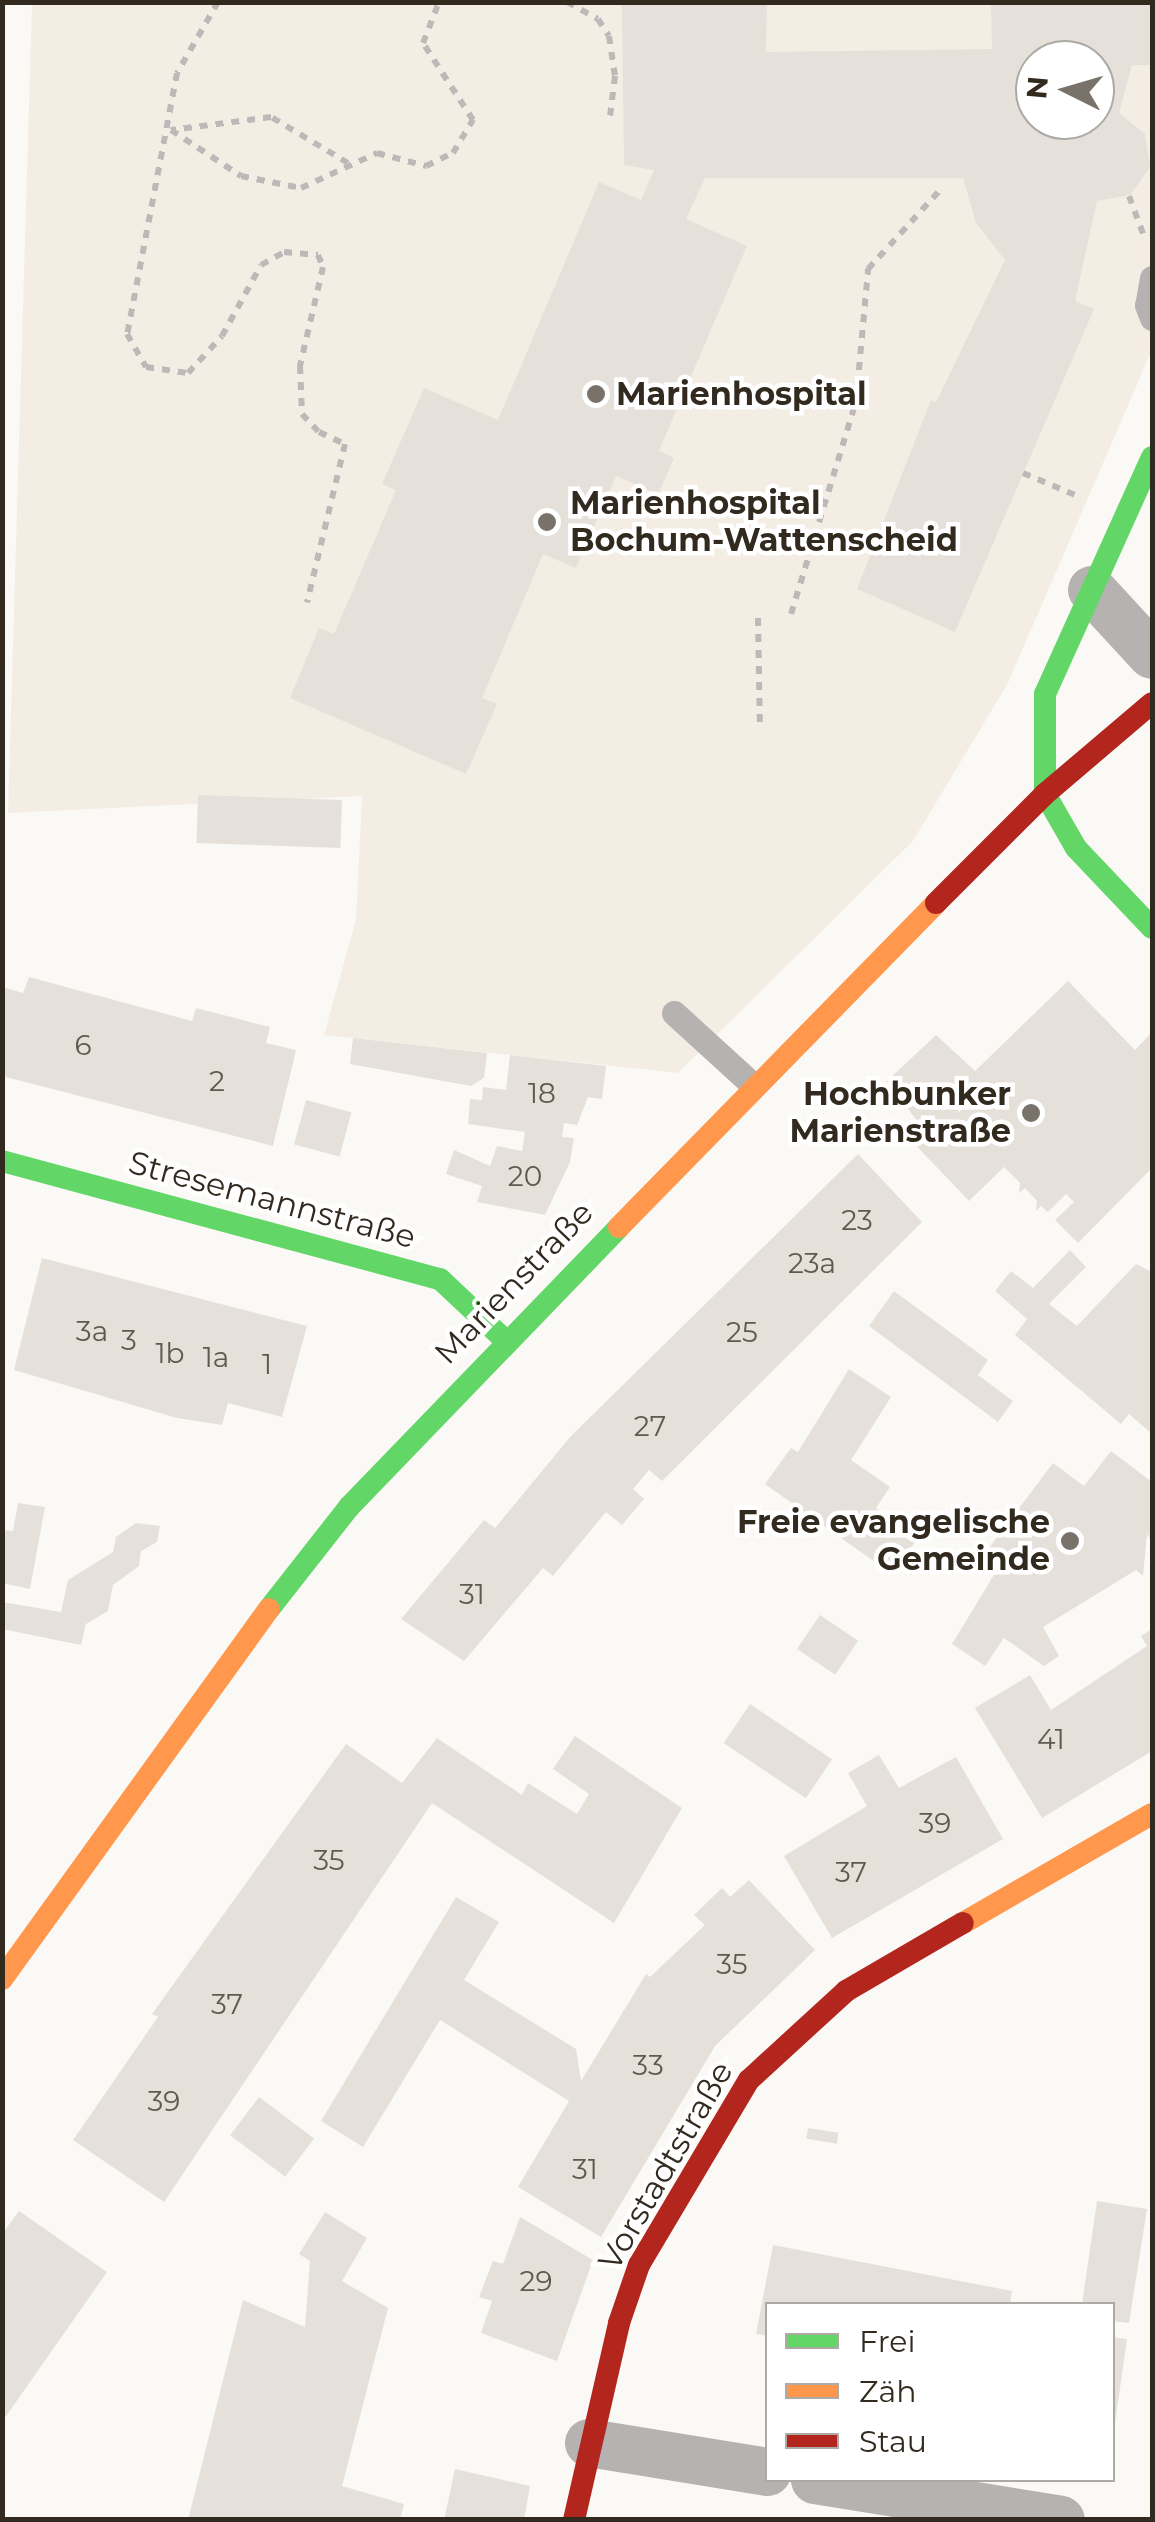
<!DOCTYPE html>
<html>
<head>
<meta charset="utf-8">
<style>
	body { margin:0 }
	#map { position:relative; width:1155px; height:2522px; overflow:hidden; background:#fbf9f6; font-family:Montserrat,sans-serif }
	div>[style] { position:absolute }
	.built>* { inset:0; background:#f4ede4 }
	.building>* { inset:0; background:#e6e0db; transform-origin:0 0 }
	.path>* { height:6px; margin-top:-3px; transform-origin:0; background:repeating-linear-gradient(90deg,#bdb9b8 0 8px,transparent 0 16px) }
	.lane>* { height:25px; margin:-12.5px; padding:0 12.5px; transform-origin:12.5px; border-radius:12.5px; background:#b7b2b2 }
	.street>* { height:48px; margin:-24px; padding:0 24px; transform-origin:24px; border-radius:24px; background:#b7b2b2 }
	.fast>* { height:22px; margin:-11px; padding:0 11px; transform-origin:11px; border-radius:11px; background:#63d668 }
	.slow>* { height:22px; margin:-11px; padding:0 11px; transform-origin:11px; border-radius:11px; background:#ff974d }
	.jam>* { height:22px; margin:-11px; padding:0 11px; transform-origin:11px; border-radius:11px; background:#b3261e }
	.dots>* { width:28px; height:28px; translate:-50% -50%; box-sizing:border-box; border:5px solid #fff; border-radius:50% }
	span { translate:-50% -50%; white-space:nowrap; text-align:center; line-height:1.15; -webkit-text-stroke:9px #fff; paint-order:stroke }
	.number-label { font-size:28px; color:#615950 }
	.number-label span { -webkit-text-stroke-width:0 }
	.poi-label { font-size:32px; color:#32291f; font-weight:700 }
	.left { translate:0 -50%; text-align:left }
	.right { translate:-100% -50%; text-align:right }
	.street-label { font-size:32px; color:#32291f }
	.frame { position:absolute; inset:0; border:5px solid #32291f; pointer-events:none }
	.legend { position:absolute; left:765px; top:2302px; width:350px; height:180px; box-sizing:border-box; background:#fff; border:2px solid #ada9a5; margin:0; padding:12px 18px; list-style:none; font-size:30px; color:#32291f }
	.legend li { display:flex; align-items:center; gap:20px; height:50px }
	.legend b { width:50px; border:2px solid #ada9a5 }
	.north { position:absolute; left:1015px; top:40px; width:100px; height:100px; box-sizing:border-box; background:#fff; border:2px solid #ada9a5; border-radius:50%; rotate:275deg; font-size:28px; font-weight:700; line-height:40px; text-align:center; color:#32291f }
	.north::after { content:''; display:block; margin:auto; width:35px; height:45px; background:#78726a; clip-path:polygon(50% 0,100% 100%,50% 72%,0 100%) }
</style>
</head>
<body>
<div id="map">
	<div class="built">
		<i style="clip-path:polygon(evenodd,32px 3px,1152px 3px,1152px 350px,1008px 683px,913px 841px,678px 1073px,324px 1035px,356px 919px,362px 796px,8px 813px,32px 3px,1035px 60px,1095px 60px,1095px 120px,1035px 120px,1035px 60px)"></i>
	</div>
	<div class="building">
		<i style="clip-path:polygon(evenodd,622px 2px,767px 2px,766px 52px,992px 49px,991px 2px,1152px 2px,1152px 65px,1132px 65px,1119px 113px,1145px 134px,1150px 167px,1130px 195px,1097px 201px,1075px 301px,1094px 309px,955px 632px,857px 589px,931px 400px,936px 402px,1005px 260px,976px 223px,963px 178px,705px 178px,686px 219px,747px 246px,659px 451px,674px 458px,658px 494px,616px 476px,576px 568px,543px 554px,482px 698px,497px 704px,466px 774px,290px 698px,319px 628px,334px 634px,396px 490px,382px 484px,424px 388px,498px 420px,599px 182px,641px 200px,654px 170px,624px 165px,622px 2px,1035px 60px,1095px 60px,1095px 120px,1035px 120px,1035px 60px)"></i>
		<i style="left:342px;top:800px;width:48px;height:144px;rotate:92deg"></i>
		<i style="clip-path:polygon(29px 977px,192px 1021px,196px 1008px,270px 1027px,266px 1043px,296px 1050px,273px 1146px,2px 1076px,2px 987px,23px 993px)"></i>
		<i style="clip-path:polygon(1068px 981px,1135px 1050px,1152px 1032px,1152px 1168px,1078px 1243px,1055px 1220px,1074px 1202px,1066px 1194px,1048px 1212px,1041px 1206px,1036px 1211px,1037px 1201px,1025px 1188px,1019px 1193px,1020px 1183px,1004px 1167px,969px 1201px,908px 1137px,920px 1125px,887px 1081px,936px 1035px,975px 1071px)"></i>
		<i style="clip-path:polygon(353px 1038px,487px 1053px,484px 1078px,471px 1086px,350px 1064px)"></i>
		<i style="clip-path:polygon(510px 1055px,606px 1066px,602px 1099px,588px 1097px,577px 1125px,564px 1123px,562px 1137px,574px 1138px,570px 1162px,545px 1215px,477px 1202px,482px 1186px,446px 1174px,454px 1150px,490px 1166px,497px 1146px,522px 1151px,525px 1132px,468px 1124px,470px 1099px,482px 1100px,483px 1087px,506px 1090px)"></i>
		<i style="left:306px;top:1100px;width:47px;height:46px;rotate:15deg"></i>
		<i style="clip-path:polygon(858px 1154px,922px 1222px,662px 1481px,649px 1470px,633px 1489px,644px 1499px,622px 1525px,606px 1512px,553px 1576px,543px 1568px,464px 1661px,401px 1619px,484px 1520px,495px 1528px,571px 1436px)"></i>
		<i style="clip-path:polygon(1070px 1250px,1086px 1267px,1049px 1304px,1077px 1326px,1136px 1264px,1152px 1272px,1152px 1434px,1129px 1414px,1121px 1424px,1015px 1335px,1027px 1319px,995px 1291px,1011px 1271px,1033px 1288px)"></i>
		<i style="clip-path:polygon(42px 1258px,307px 1326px,282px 1417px,228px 1403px,222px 1425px,177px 1418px,14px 1370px)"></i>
		<i style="clip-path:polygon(894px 1291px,988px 1360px,978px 1375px,1013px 1401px,998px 1422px,869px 1326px)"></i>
		<i style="clip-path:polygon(849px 1369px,891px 1397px,851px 1460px,890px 1487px,876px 1508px,918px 1538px,892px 1574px,765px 1484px,791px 1448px,798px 1452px)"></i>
		<i style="clip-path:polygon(1111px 1451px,1152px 1482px,1152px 1542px,1147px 1534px,1143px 1576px,1136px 1570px,1043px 1627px,1059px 1656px,1044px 1666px,1004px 1638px,985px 1666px,952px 1644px,1000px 1565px,989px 1548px,1053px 1463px,1084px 1486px)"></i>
		<i style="clip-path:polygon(18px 1503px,45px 1507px,30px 1589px,2px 1583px,2px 1530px,13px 1531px)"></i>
		<i style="clip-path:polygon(136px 1523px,160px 1526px,157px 1542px,141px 1551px,139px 1566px,113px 1585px,108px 1611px,86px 1624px,81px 1645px,2px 1629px,2px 1602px,61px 1612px,68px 1580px,113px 1552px,116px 1537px)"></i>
		<i style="left:820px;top:1615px;width:46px;height:41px;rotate:34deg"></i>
		<i style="clip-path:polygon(1152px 1629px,1152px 1751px,1042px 1818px,975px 1708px,1030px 1675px,1051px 1710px,1147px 1646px,1141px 1636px)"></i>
		<i style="left:750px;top:1704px;width:99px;height:47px;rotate:34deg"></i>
		<i style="clip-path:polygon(575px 1736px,682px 1808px,614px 1923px,432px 1803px,164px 2202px,73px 2140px,158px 2017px,152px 2014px,346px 1744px,402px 1783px,437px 1738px,522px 1795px,528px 1783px,577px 1814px,589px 1794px,553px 1769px)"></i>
		<i style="clip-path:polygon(879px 1755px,899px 1788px,956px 1757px,1003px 1839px,832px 1938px,784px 1856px,867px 1806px,848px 1773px)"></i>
		<i style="clip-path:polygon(749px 1880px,815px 1950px,715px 2046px,601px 2237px,518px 2187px,569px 2101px,440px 2020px,363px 2147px,321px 2121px,456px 1897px,499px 1922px,464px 1980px,576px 2049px,581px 2081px,646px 1974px,650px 1977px,705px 1925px,694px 1915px,722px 1888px,730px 1897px)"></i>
		<i style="left:259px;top:2097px;width:69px;height:48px;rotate:37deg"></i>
		<i style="left:808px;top:2128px;width:31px;height:11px;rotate:9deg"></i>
		<i style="clip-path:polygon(1097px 2201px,1147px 2209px,1129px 2323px,1112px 2321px,1112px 2304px,1082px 2304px)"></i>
		<i style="clip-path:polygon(19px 2211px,107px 2272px,2px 2422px,2px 2234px)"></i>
		<i style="clip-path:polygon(325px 2212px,367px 2238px,342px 2281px,388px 2308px,342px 2486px,404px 2504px,400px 2520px,188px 2520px,243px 2300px,305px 2327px,310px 2261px,299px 2254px)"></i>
		<i style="clip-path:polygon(520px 2217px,593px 2260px,557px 2361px,481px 2333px,492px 2301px,479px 2297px,493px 2261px,503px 2264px)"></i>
		<i style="clip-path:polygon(773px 2245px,1012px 2291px,1010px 2304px,768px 2304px,768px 2336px,756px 2334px)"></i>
		<i style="clip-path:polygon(1112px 2337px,1127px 2339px,1115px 2423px,1112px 2422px)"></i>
		<i style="clip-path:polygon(455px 2469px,530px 2486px,524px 2520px,444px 2520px)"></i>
	</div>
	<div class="path">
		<i style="left:218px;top:2px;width:82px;rotate:120deg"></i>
		<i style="left:177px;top:73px;width:266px;rotate:100.8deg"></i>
		<i style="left:127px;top:334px;width:38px;rotate:60deg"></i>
		<i style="left:146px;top:367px;width:42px;rotate:8.1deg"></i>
		<i style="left:188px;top:373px;width:50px;rotate:-47.4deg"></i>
		<i style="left:222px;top:336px;width:81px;rotate:-61.2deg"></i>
		<i style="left:261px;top:265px;width:26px;rotate:-29deg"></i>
		<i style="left:284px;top:252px;width:34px;rotate:5deg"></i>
		<i style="left:318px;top:255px;width:13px;rotate:67deg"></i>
		<i style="left:323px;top:267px;width:102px;rotate:103.1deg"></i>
		<i style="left:300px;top:366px;width:48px;rotate:87.6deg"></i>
		<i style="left:302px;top:414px;width:25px;rotate:47deg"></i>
		<i style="left:319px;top:432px;width:29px;rotate:25deg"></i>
		<i style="left:345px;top:444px;width:163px;rotate:103.5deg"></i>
		<i style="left:567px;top:2px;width:35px;rotate:29deg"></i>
		<i style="left:598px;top:19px;width:20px;rotate:57deg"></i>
		<i style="left:609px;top:36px;width:40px;rotate:81.5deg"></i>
		<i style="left:615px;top:76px;width:40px;rotate:97.1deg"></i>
		<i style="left:348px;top:163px;width:90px;rotate:-149.1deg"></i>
		<i style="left:271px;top:117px;width:101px;rotate:172.6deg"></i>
		<i style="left:171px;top:130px;width:84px;rotate:33.3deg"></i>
		<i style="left:241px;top:176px;width:61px;rotate:11.3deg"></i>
		<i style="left:301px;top:188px;width:84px;rotate:-24.7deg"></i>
		<i style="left:377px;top:153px;width:51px;rotate:14.9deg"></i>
		<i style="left:426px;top:166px;width:30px;rotate:-26deg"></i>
		<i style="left:453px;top:153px;width:39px;rotate:-59deg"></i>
		<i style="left:473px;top:120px;width:92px;rotate:-123deg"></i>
		<i style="left:423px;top:43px;width:44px;rotate:-68.7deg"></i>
		<i style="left:1129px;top:196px;width:46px;rotate:69.6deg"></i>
		<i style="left:1023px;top:473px;width:56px;rotate:22.9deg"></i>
		<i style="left:791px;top:614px;width:222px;rotate:-73deg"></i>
		<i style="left:856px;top:402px;width:134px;rotate:-84.8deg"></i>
		<i style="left:868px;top:269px;width:110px;rotate:-47.6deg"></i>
		<i style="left:758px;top:618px;width:112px;rotate:89deg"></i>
	</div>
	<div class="lane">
		<i style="left:1152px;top:278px;width:27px;rotate:100deg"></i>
		<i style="left:1147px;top:305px;width:14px;rotate:69deg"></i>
		<i style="left:674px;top:1013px;width:108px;rotate:42.4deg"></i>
	</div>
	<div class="street">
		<i style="left:1092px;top:590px;width:88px;rotate:47.3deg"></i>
		<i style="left:589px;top:2443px;width:181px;rotate:9.2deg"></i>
		<i style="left:815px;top:2480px;width:249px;rotate:9.2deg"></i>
	</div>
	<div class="fast">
		<i style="left:1152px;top:457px;width:260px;rotate:114.3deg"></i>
		<i style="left:1045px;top:694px;width:100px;rotate:90deg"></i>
		<i style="left:1045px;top:794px;width:62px;rotate:60.1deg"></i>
		<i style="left:1076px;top:848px;width:110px;rotate:46.5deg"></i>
		<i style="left:2px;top:1161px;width:454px;rotate:15.1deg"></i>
		<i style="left:440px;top:1279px;width:88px;rotate:43.2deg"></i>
		<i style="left:269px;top:1609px;width:130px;rotate:-51.9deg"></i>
		<i style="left:349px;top:1507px;width:389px;rotate:-46deg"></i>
	</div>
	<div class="slow">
		<i style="left:619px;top:1227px;width:453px;rotate:-45.6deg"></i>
		<i style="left:963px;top:1923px;width:218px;rotate:-30deg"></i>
		<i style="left:2px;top:1979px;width:456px;rotate:-54.2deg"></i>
	</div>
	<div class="jam">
		<i style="left:936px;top:903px;width:154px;rotate:-45deg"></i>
		<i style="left:1045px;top:794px;width:140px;rotate:-40.4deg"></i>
		<i style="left:574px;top:2520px;width:202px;rotate:-77.1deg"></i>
		<i style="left:619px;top:2323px;width:61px;rotate:-71deg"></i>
		<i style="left:639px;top:2265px;width:215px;rotate:-59.3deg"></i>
		<i style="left:749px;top:2080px;width:132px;rotate:-42.5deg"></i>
		<i style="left:846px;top:1991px;width:135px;rotate:-30.2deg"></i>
	</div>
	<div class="dots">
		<i style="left:596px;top:394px;background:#78726a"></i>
		<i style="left:547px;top:522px;background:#78726a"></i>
		<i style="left:1031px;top:1113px;background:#78726a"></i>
		<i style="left:1070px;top:1541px;background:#78726a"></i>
	</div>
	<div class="number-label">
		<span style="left:83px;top:1045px">6</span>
		<span style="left:217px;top:1081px">2</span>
		<span style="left:542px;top:1093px">18</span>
		<span style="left:525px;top:1176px">20</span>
		<span style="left:857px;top:1220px">23</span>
		<span style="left:812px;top:1263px">23a</span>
		<span style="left:92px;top:1331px">3a</span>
		<span style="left:742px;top:1332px">25</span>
		<span style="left:129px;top:1340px">3</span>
		<span style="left:170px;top:1353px">1b</span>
		<span style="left:216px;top:1357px">1a</span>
		<span style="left:267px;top:1364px">1</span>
		<span style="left:650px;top:1426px">27</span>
		<span style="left:472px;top:1594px">31</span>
		<span style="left:1051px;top:1739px">41</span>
		<span style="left:935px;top:1823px">39</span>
		<span style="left:329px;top:1860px">35</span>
		<span style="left:851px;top:1872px">37</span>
		<span style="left:732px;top:1964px">35</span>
		<span style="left:227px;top:2004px">37</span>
		<span style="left:648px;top:2065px">33</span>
		<span style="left:164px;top:2101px">39</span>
		<span style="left:585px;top:2169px">31</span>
		<span style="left:536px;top:2281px">29</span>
	</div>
	<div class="poi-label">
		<span class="left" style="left:616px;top:394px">Marienhospital</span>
		<span class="left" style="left:570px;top:522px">Marienhospital<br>Bochum-Wattenscheid</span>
		<span class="right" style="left:1011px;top:1113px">Hochbunker<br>Marienstraße</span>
		<span class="right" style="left:1050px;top:1541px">Freie evangelische<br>Gemeinde</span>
	</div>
	<div class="street-label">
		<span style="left:272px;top:1200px;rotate:15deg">Stresemannstraße</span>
		<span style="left:514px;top:1283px;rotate:-46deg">Marienstraße</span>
		<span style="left:666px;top:2166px;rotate:-60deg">Vorstadtstraße</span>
	</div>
	<div class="frame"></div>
	<ul class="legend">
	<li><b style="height:12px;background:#63d668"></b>Frei</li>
	<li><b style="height:12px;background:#ff974d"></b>Zäh</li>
	<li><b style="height:12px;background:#b3261e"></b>Stau</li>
	</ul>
	<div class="north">N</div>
</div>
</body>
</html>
